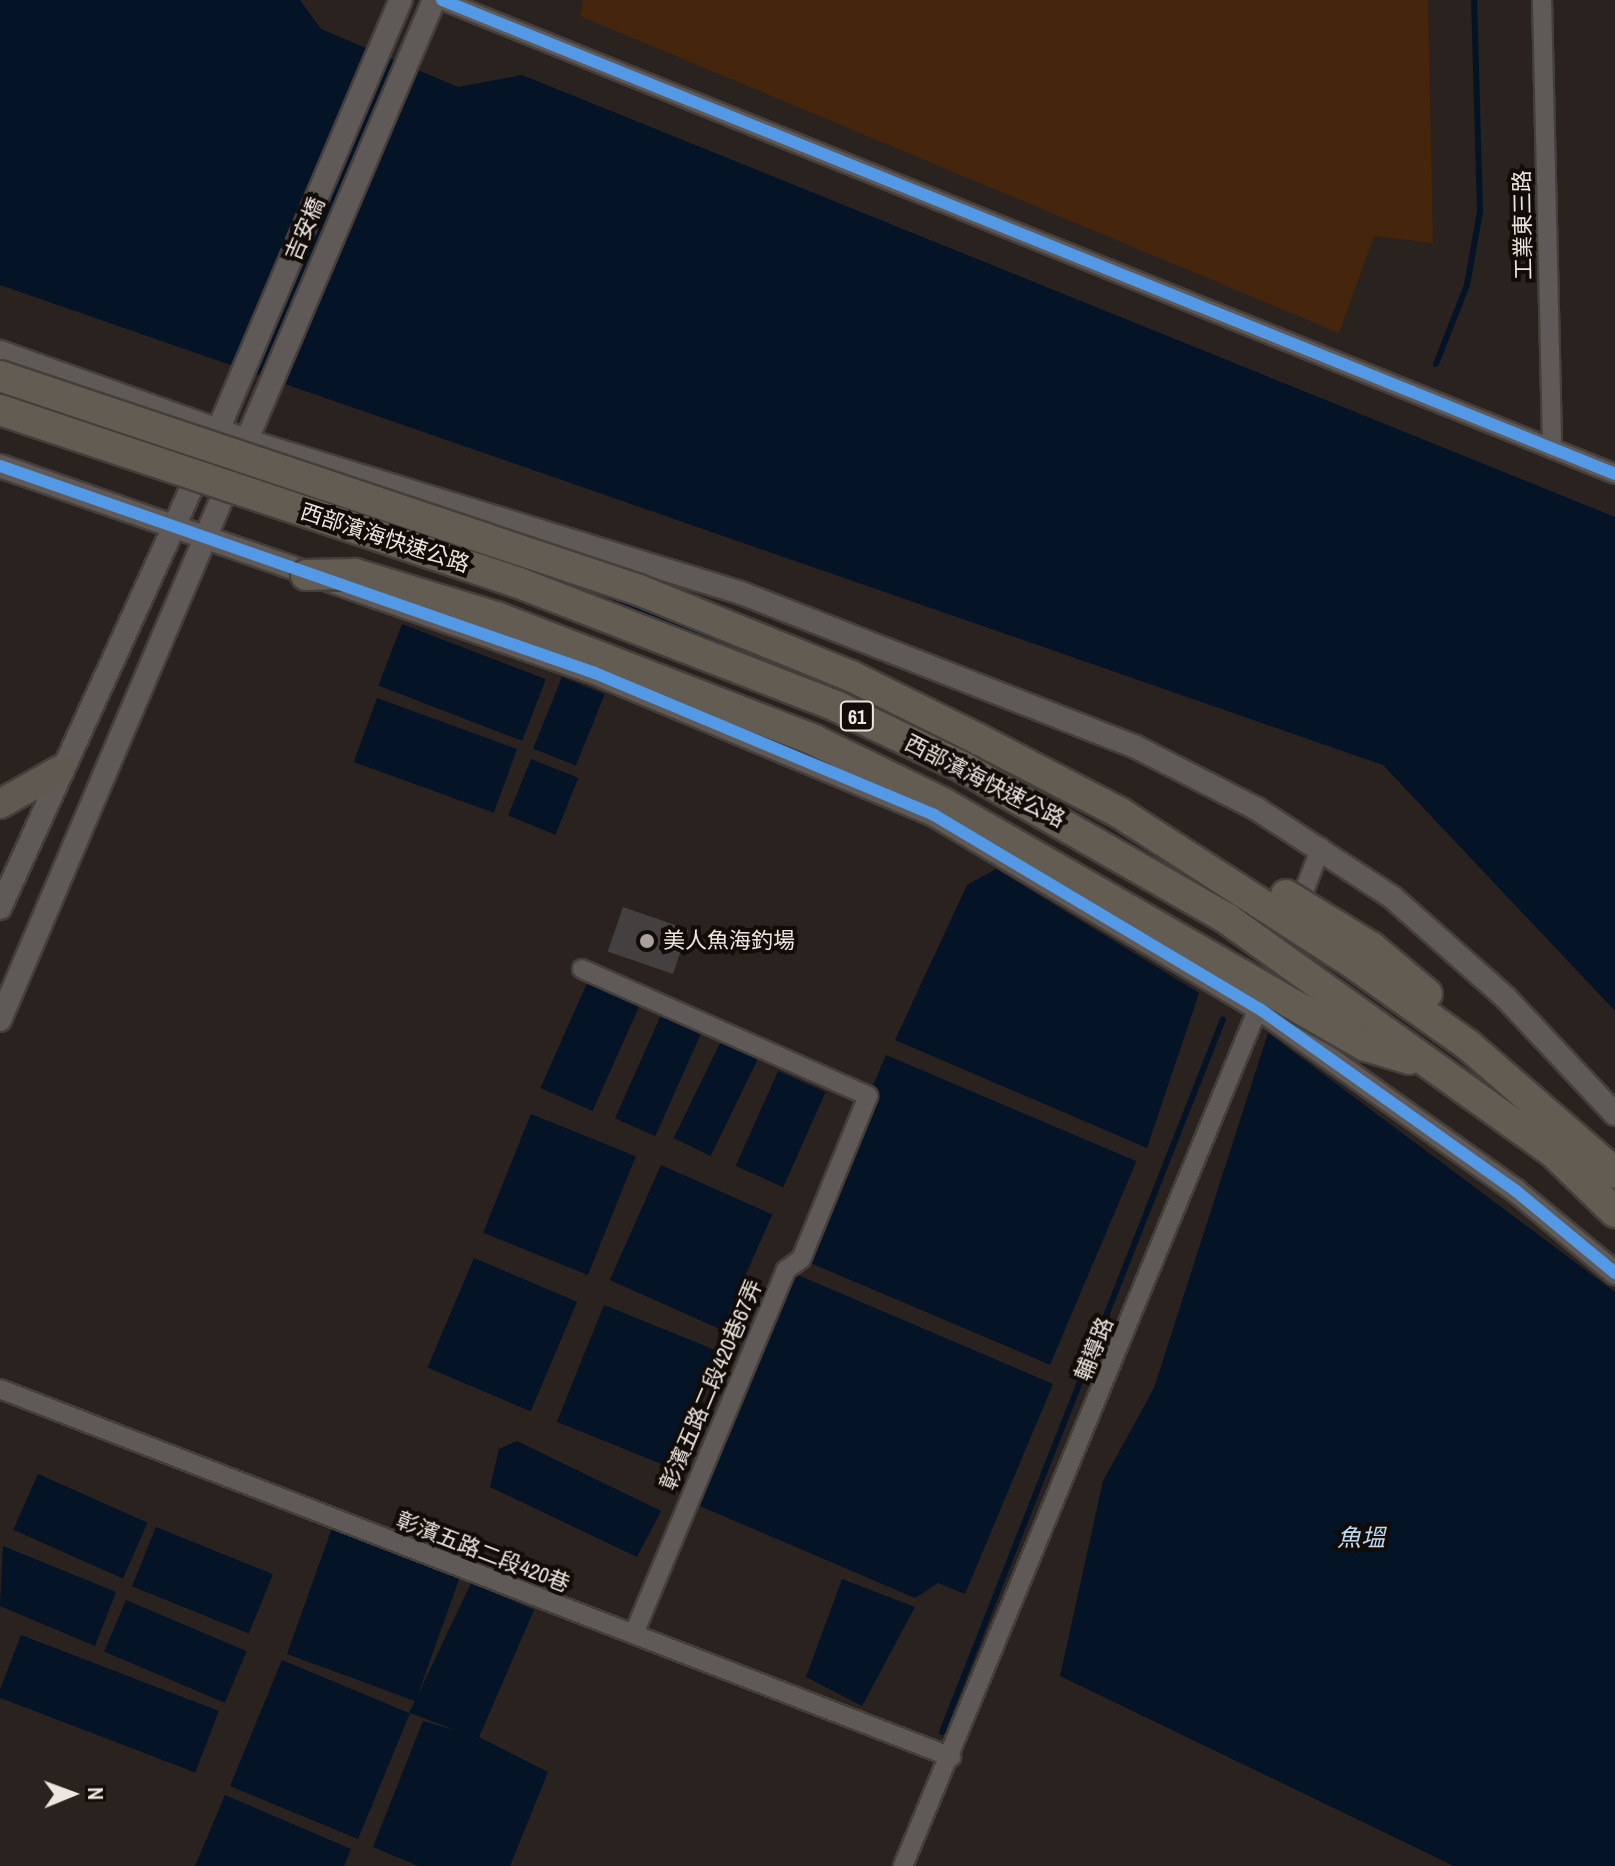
<!DOCTYPE html>
<html>
<head>
<meta charset="utf-8">
<style>
	body { margin:0 }
	#map { position:relative; width:1615px; height:1866px; overflow:hidden; background:#29221e; font-family:"Archivo Narrow","Noto Sans TC",sans-serif }
	div>[style] { position:absolute }
	.green>* { inset:0; background:#45250b }
	.water>* { inset:0; background:#041325; transform-origin:0 0 }
	.stream>* { height:6px; margin:-3px; padding:0 3px; transform-origin:3px; border-radius:3px; background:#041325 }
	.building>* { inset:0; background:#454040; transform-origin:0 0 }
	.roads { filter:drop-shadow(2px 0 #453f3c) drop-shadow(-2px 0 #453f3c) drop-shadow(0 2px #453f3c) drop-shadow(0 -2px #453f3c) }
	.minor>* { height:18px; margin:-9px; padding:0 9px; transform-origin:9px; border-radius:9px; background:#5f5a57 }
	.tertiary>* { height:22px; margin:-11px; padding:0 11px; transform-origin:11px; border-radius:11px; background:#5f5a57 }
	.primary>* { height:28px; margin:-14px; padding:0 14px; transform-origin:14px; border-radius:14px; background:#605952 }
	.bridges { filter:drop-shadow(2px 0 #453f3c) drop-shadow(-2px 0 #453f3c) drop-shadow(0 2px #453f3c) drop-shadow(0 -2px #453f3c) }
	.trunk-bridge>* { height:30px; margin:-15px; padding:0 15px; transform-origin:15px; border-radius:15px; background:#625c53 }
	.cycleway>* { height:12px; margin:-6px; padding:0 6px; transform-origin:6px; border-radius:6px; background:#5399e6 }
	.dots>* { width:22px; height:22px; translate:-50% -50%; box-sizing:border-box; border:4px solid #110c08; border-radius:50% }
	span { translate:-50% -50%; white-space:nowrap; text-align:center; line-height:1.15; -webkit-text-stroke:8px #110c08; paint-order:stroke }
	.shield-label span { padding:2px 6px; background:#110c08; border:2px solid; border-radius:6px; -webkit-text-stroke-width:0 }
	.shield-label { font-size:20px; color:#ede5df; font-weight:700 }
	.street-label { font-size:22px; color:#ede5df }
	.poi-label { font-size:22px; color:#ede5df }
	.left { translate:0 -50%; text-align:left }
	.water-label { font-size:24px; color:#bdd9f4; font-style:italic }
	.north { position:absolute; left:32px; top:1754px; width:80px; height:80px; -webkit-text-stroke:6px #110c08; paint-order:stroke; rotate:89deg; font-size:22px; font-weight:700; line-height:32px; text-align:center; color:#ede5df }
	.north::after { content:''; display:block; margin:auto; width:28px; height:36px; background:#ede5df; clip-path:polygon(50% 0,100% 100%,50% 72%,0 100%) }
</style>
</head>
<body>
<div id="map">
	<div class="green">
		<i style="clip-path:polygon(583px 0,1428px 0,1433px 243px,1374px 236px,1339px 333px,580px 16px)"></i>
	</div>
	<div class="water">
		<i style="clip-path:polygon(0 0,300px 0,321px 29px,458px 87px,522px 75px,1615px 517px,1615px 1011px,1383px 765px,0 285px)"></i>
		<i style="left:402px;top:624px;width:154px;height:66px;rotate:21deg"></i>
		<i style="left:562px;top:677px;width:46px;height:77px;rotate:22deg"></i>
		<i style="left:377px;top:698px;width:149px;height:68px;rotate:20deg"></i>
		<i style="left:531px;top:759px;width:51px;height:61px;rotate:22deg"></i>
		<i style="clip-path:polygon(996px 869px,1199px 993px,1147px 1148px,895px 1040px,967px 885px)"></i>
		<i style="left:588px;top:981px;width:57px;height:117px;rotate:24deg"></i>
		<i style="left:661px;top:1015px;width:44px;height:113px;rotate:24deg"></i>
		<i style="clip-path:polygon(1268px 1033px,1615px 1292px,1615px 1866px,1454px 1866px,1060px 1676px,1103px 1481px,1154px 1388px)"></i>
		<i style="left:721px;top:1041px;width:41px;height:108px;rotate:26deg"></i>
		<i style="left:886px;top:1055px;width:272px;height:221px;rotate:23deg"></i>
		<i style="left:778px;top:1071px;width:52px;height:104px;rotate:24deg"></i>
		<i style="left:531px;top:1114px;width:113px;height:128px;rotate:22deg"></i>
		<i style="left:661px;top:1165px;width:122px;height:126px;rotate:24deg"></i>
		<i style="left:474px;top:1258px;width:112px;height:119px;rotate:23deg"></i>
		<i style="clip-path:polygon(786px 1270px,1053px 1384px,965px 1594px,938px 1583px,915px 1598px,688px 1501px)"></i>
		<i style="left:604px;top:1305px;width:126px;height:126px;rotate:22deg"></i>
		<i style="clip-path:polygon(517px 1441px,661px 1511px,637px 1557px,490px 1487px,499px 1449px)"></i>
		<i style="left:38px;top:1474px;width:120px;height:61px;rotate:24deg"></i>
		<i style="clip-path:polygon(333px 1525px,462px 1571px,417px 1697px,471px 1583px,534px 1610px,479px 1737px,548px 1772px,510px 1866px,418px 1866px,373px 1847px,423px 1721px,458px 1731px,410px 1713px,358px 1839px,230px 1786px,282px 1660px,409px 1713px,415px 1701px,287px 1654px)"></i>
		<i style="left:156px;top:1527px;width:126px;height:64px;rotate:22deg"></i>
		<i style="clip-path:polygon(3px 1546px,116px 1592px,95px 1646px,0 1606px)"></i>
		<i style="clip-path:polygon(842px 1579px,915px 1607px,862px 1706px,806px 1677px)"></i>
		<i style="left:126px;top:1600px;width:131px;height:56px;rotate:23deg"></i>
		<i style="left:21px;top:1635px;width:212px;height:66px;rotate:21deg"></i>
		<i style="clip-path:polygon(225px 1795px,351px 1849px,344px 1866px,195px 1866px)"></i>
	</div>
	<div class="stream">
		<i style="left:1436px;top:364px;width:85px;rotate:-68.6deg"></i>
		<i style="left:1467px;top:285px;width:74px;rotate:-79.9deg"></i>
		<i style="left:1480px;top:212px;width:212px;rotate:-91.6deg"></i>
		<i style="left:557px;top:578px;width:273px;rotate:22deg"></i>
		<i style="left:976px;top:758px;width:212px;rotate:29.7deg"></i>
		<i style="left:942px;top:1732px;width:766px;rotate:-68.49deg"></i>
	</div>
	<div class="building">
		<i style="left:623px;top:907px;width:69px;height:47px;rotate:19deg"></i>
	</div>
	<div class="roads">
		<div class="minor">
			<i style="left:442px;top:0;width:1265px;rotate:22deg"></i>
			<i style="left:1542px;top:0;width:449px;rotate:88.7deg"></i>
			<i style="left:1297px;top:909px;width:66px;rotate:-68.8deg"></i>
			<i style="left:582px;top:969px;width:313px;rotate:23.9deg"></i>
			<i style="left:868px;top:1096px;width:176px;rotate:112.3deg"></i>
			<i style="left:801px;top:1259px;width:19px;rotate:144deg"></i>
			<i style="left:786px;top:1270px;width:394px;rotate:112.7deg"></i>
			<i style="left:0;top:1389px;width:1020px;rotate:21.15deg"></i>
			<i style="left:903px;top:1866px;width:994px;rotate:-67.51deg"></i>
		</div>
		<div class="tertiary">
			<i style="left:0;top:352px;width:263px;rotate:19.7deg"></i>
			<i style="left:248px;top:441px;width:516px;rotate:17.14deg"></i>
			<i style="left:741px;top:593px;width:424px;rotate:21.3deg"></i>
			<i style="left:1136px;top:747px;width:136px;rotate:27.1deg"></i>
			<i style="left:1257px;top:809px;width:161px;rotate:33.1deg"></i>
			<i style="left:1392px;top:897px;width:152px;rotate:41.5deg"></i>
			<i style="left:1506px;top:998px;width:159px;rotate:46.8deg"></i>
			<i style="left:0;top:466px;width:630px;rotate:19.18deg"></i>
			<i style="left:595px;top:673px;width:368px;rotate:22.7deg"></i>
			<i style="left:934px;top:815px;width:379px;rotate:30.8deg"></i>
			<i style="left:1260px;top:1009px;width:314px;rotate:35.4deg"></i>
			<i style="left:1516px;top:1191px;width:129px;rotate:39.6deg"></i>
			<i style="left:0;top:908px;width:528px;rotate:-65.48deg"></i>
			<i style="left:219px;top:428px;width:465px;rotate:-67deg"></i>
			<i style="left:0;top:1020px;width:1108px;rotate:-66.95deg"></i>
		</div>
		<div class="primary">
			<i style="left:0;top:804px;width:69px;rotate:-29.5deg"></i>
		</div>
	</div>
	<div class="bridges">
		<div class="trunk-bridge">
			<i style="left:0;top:376px;width:674px;rotate:18.52deg"></i>
			<i style="left:639px;top:590px;width:229px;rotate:22.1deg"></i>
			<i style="left:851px;top:676px;width:142px;rotate:26.4deg"></i>
			<i style="left:978px;top:739px;width:160px;rotate:27.5deg"></i>
			<i style="left:1120px;top:813px;width:278px;rotate:32.8deg"></i>
			<i style="left:1354px;top:964px;width:140px;rotate:35.4deg"></i>
			<i style="left:1468px;top:1045px;width:195px;rotate:41deg"></i>
			<i style="left:0;top:410px;width:547px;rotate:18.43deg"></i>
			<i style="left:519px;top:583px;width:340px;rotate:21.2deg"></i>
			<i style="left:836px;top:706px;width:142px;rotate:25.8deg"></i>
			<i style="left:964px;top:768px;width:302px;rotate:29.8deg"></i>
			<i style="left:1226px;top:918px;width:401px;rotate:35.6deg"></i>
			<i style="left:1552px;top:1151px;width:88px;rotate:44.1deg"></i>
			<i style="left:306px;top:575px;width:49px;rotate:-1.2deg"></i>
			<i style="left:355px;top:574px;width:147px;rotate:17deg"></i>
			<i style="left:496px;top:617px;width:341px;rotate:21.1deg"></i>
			<i style="left:814px;top:740px;width:141px;rotate:26deg"></i>
			<i style="left:941px;top:802px;width:490px;rotate:29.9deg"></i>
			<i style="left:1366px;top:1046px;width:45px;rotate:16.8deg"></i>
			<i style="left:1286px;top:895px;width:100px;rotate:31.5deg"></i>
			<i style="left:1371px;top:947px;width:73px;rotate:40deg"></i>
		</div>
	</div>
	<div class="cycleway">
		<i style="left:442px;top:0;width:1265px;rotate:22deg"></i>
		<i style="left:0;top:466px;width:630px;rotate:19.18deg"></i>
		<i style="left:595px;top:673px;width:368px;rotate:22.7deg"></i>
		<i style="left:934px;top:815px;width:379px;rotate:30.8deg"></i>
		<i style="left:1260px;top:1009px;width:314px;rotate:35.4deg"></i>
		<i style="left:1516px;top:1191px;width:129px;rotate:39.6deg"></i>
	</div>
	<div class="dots">
		<i style="left:647px;top:941px;background:#a8a19b"></i>
	</div>
	<div class="shield-label">
		<span style="left:857px;top:716px">61</span>
	</div>
	<div class="street-label">
		<span style="left:1523px;top:225px;rotate:-91deg">工業東三路</span>
		<span style="left:305px;top:229px;rotate:-67deg">吉安橋</span>
		<span style="left:385px;top:538px;rotate:18deg">西部濱海快速公路</span>
		<span style="left:985px;top:781px;rotate:27deg">西部濱海快速公路</span>
		<span style="left:1094px;top:1349px;rotate:-68deg">輔導路</span>
		<span style="left:711px;top:1385px;rotate:-67deg">彰濱五路二段420巷67弄</span>
		<span style="left:483px;top:1552px;rotate:21deg">彰濱五路二段420巷</span>
	</div>
	<div class="poi-label">
		<span class="left" style="left:663px;top:941px">美人魚海釣場</span>
	</div>
	<div class="water-label">
		<span style="left:1361px;top:1538px">魚塭</span>
	</div>
	<div class="north">N</div>
</div>
</body>
</html>
